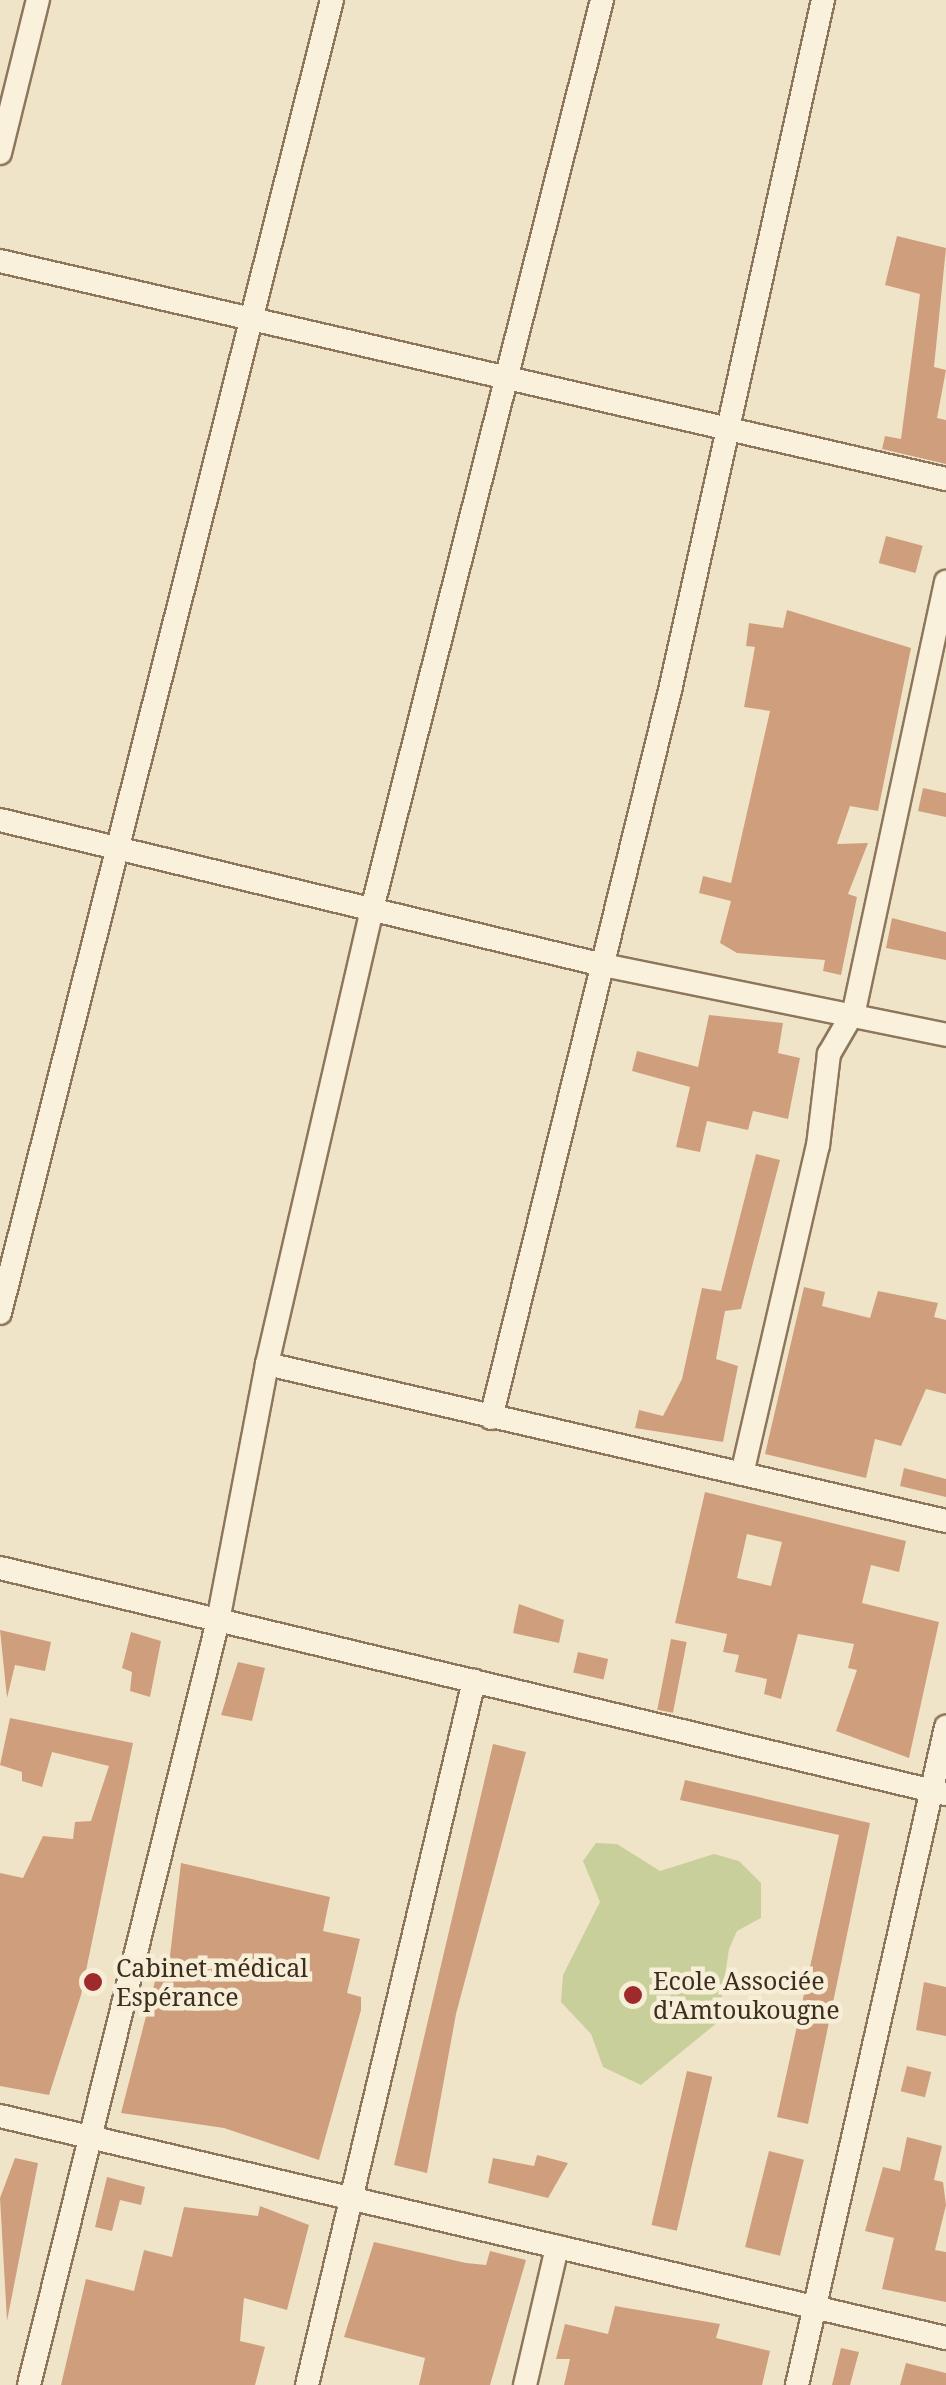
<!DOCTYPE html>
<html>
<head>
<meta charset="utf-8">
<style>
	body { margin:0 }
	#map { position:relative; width:946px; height:2385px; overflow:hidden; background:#f0e4c8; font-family:"Noto Serif",serif }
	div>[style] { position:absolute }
	.green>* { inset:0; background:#c9cf9b }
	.building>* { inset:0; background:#cf9f7d; transform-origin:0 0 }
	.roads { filter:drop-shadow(2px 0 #8d765c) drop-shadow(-2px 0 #8d765c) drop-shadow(0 2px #8d765c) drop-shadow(0 -2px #8d765c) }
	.minor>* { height:22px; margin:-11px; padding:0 11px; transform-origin:11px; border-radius:11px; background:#faf1dc }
	.dots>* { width:28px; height:28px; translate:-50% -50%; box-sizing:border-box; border:5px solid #f7eed8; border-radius:50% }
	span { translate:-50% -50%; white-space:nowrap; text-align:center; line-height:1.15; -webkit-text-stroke:9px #f7eed8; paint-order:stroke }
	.poi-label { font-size:25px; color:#3d2e20 }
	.left { translate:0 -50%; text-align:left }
</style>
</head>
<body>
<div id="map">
	<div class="green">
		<i style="clip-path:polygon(596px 1843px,617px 1844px,660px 1871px,714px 1854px,739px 1861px,761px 1883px,761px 1918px,737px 1931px,729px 1949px,718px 2022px,641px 2085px,603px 2067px,591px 2034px,561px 2002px,563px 1975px,600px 1902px,583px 1861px)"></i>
	</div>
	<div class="building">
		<i style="clip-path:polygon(897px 236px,946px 248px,934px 367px,946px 370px,937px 418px,946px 420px,946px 464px,882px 449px,885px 436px,901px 439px,920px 294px,885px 285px)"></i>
		<i style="left:886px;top:536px;width:38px;height:28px;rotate:15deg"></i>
		<i style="clip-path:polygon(787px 610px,911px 648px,878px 811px,850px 806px,837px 844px,868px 843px,848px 894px,857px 897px,841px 975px,823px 971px,825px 960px,737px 953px,720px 943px,731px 901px,699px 893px,703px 876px,731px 883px,770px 711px,744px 707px,755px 647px,746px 646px,749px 623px,783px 628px)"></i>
		<i style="clip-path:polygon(923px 788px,946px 793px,946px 817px,918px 811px)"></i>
		<i style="clip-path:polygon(892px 918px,946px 932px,946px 960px,886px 948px)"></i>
		<i style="clip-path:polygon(709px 1015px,783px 1023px,778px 1053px,800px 1058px,788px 1119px,753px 1111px,748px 1130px,707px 1121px,700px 1152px,676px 1147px,690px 1087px,632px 1071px,637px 1051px,698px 1067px)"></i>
		<i style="clip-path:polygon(756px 1154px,780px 1160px,741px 1309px,725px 1311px,716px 1359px,738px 1366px,723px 1442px,635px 1428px,639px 1410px,663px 1416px,682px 1379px,702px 1288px,721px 1291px)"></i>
		<i style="clip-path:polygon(804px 1287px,825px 1292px,822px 1306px,870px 1318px,878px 1291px,938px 1303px,934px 1317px,946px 1320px,946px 1394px,926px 1389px,901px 1446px,875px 1439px,866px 1478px,765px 1454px)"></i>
		<i style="clip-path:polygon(904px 1468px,946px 1479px,946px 1497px,900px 1486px)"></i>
		<i style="clip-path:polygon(evenodd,705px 1492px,906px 1541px,899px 1572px,871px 1565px,862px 1603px,939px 1622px,909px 1758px,836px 1731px,857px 1670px,848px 1668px,854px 1644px,798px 1634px,781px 1699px,764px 1694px,767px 1679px,735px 1672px,739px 1655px,723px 1652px,727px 1634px,675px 1623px,705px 1492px,747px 1534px,782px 1542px,771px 1586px,737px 1578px,747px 1534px)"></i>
		<i style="clip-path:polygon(519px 1604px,564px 1620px,559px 1643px,513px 1633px)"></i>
		<i style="clip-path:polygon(0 1630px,51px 1642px,45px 1671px,15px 1665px,7px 1698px)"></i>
		<i style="clip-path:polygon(131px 1632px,161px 1641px,150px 1697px,130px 1691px,132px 1672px,122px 1668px)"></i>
		<i style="left:671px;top:1639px;width:16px;height:72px;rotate:11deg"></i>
		<i style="left:578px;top:1652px;width:31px;height:21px;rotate:13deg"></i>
		<i style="clip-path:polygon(238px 1662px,265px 1668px,252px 1721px,221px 1715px)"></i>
		<i style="clip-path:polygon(10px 1718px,133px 1743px,81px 1995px,49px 2095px,0 2086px,0 1873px,23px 1878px,43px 1836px,73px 1839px,75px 1822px,91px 1821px,109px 1766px,52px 1752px,42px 1787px,22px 1781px,22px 1772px,0 1765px)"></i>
		<i style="clip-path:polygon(493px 1744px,526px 1752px,456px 2014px,427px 2173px,394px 2165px)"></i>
		<i style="clip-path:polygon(685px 1780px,870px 1823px,808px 2124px,777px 2117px,839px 1835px,680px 1800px)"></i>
		<i style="clip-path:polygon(181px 1863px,330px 1897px,323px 1931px,360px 1939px,347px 1993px,361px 1997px,361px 2010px,319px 2160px,224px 2128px,121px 2113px,160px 1962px,169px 1964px)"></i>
		<i style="clip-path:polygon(924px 1982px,946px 1987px,946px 2036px,916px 2030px)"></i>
		<i style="left:907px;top:2066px;width:25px;height:26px;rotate:14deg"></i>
		<i style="left:687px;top:2071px;width:26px;height:158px;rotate:13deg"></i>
		<i style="clip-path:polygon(907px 2137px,942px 2146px,934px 2180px,943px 2182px,946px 2205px,935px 2250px,946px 2252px,946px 2302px,882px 2289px,894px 2238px,865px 2231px,883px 2167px,900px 2171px)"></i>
		<i style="left:769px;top:2151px;width:36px;height:99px;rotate:14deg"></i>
		<i style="clip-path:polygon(537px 2155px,568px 2163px,548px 2198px,488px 2183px,493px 2158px,534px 2166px)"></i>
		<i style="clip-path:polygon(15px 2158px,38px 2163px,7px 2321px,0 2198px)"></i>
		<i style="clip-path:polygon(107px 2177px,145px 2187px,141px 2205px,120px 2200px,112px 2231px,95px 2227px)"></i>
		<i style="clip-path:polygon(260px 2206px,309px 2225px,287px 2310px,244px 2298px,240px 2341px,265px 2347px,255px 2385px,61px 2385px,86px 2279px,134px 2291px,144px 2250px,172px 2257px,184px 2207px,258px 2216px)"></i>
		<i style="clip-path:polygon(374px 2242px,466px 2263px,486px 2265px,490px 2251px,526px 2260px,490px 2385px,419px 2385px,425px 2358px,344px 2337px)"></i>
		<i style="clip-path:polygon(615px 2306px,720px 2324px,716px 2338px,770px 2351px,762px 2385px,564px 2385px,570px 2359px,556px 2359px,565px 2324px,608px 2334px)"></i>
		<i style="clip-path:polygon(841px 2348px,859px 2352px,850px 2385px,832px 2385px)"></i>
		<i style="clip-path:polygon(906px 2363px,946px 2373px,946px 2385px,900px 2385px)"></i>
	</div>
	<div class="roads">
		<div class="minor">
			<i style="left:0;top:153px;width:158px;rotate:-76.1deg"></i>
			<i style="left:0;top:261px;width:971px;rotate:12.98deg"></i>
			<i style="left:0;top:820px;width:620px;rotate:13.52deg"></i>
			<i style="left:603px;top:965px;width:350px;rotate:11.5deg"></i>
			<i style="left:0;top:1313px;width:1354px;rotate:-75.81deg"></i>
			<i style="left:267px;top:1364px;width:697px;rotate:13.02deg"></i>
			<i style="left:491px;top:1418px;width:754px;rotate:-76.18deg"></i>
			<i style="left:671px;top:686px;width:703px;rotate:-77.51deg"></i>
			<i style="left:742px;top:1474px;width:337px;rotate:-77deg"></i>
			<i style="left:818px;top:1146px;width:93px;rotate:-83.2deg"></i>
			<i style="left:829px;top:1054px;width:50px;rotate:-59.8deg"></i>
			<i style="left:854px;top:1011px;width:439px;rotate:-77.9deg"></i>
			<i style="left:0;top:1568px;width:973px;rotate:13.44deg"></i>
			<i style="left:0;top:2116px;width:972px;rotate:13.21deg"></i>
			<i style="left:29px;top:2385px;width:787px;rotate:-76.11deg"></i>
			<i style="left:218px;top:1621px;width:262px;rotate:-79.2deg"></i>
			<i style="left:267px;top:1364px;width:467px;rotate:-77deg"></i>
			<i style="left:372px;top:909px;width:938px;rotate:-75.8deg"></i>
			<i style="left:307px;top:2385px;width:724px;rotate:-76.66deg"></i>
			<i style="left:525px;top:2385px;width:142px;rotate:-76.9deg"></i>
			<i style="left:797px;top:2385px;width:675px;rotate:-77.24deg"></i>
		</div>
	</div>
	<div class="dots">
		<i style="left:93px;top:1982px;background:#9e2a2b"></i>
		<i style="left:633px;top:1995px;background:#9e2a2b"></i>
	</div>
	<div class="poi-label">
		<span class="left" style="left:116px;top:1982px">Cabinet médical<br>Espérance</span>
		<span class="left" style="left:653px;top:1995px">Ecole Associée<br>d'Amtoukougne</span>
	</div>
</div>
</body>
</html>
